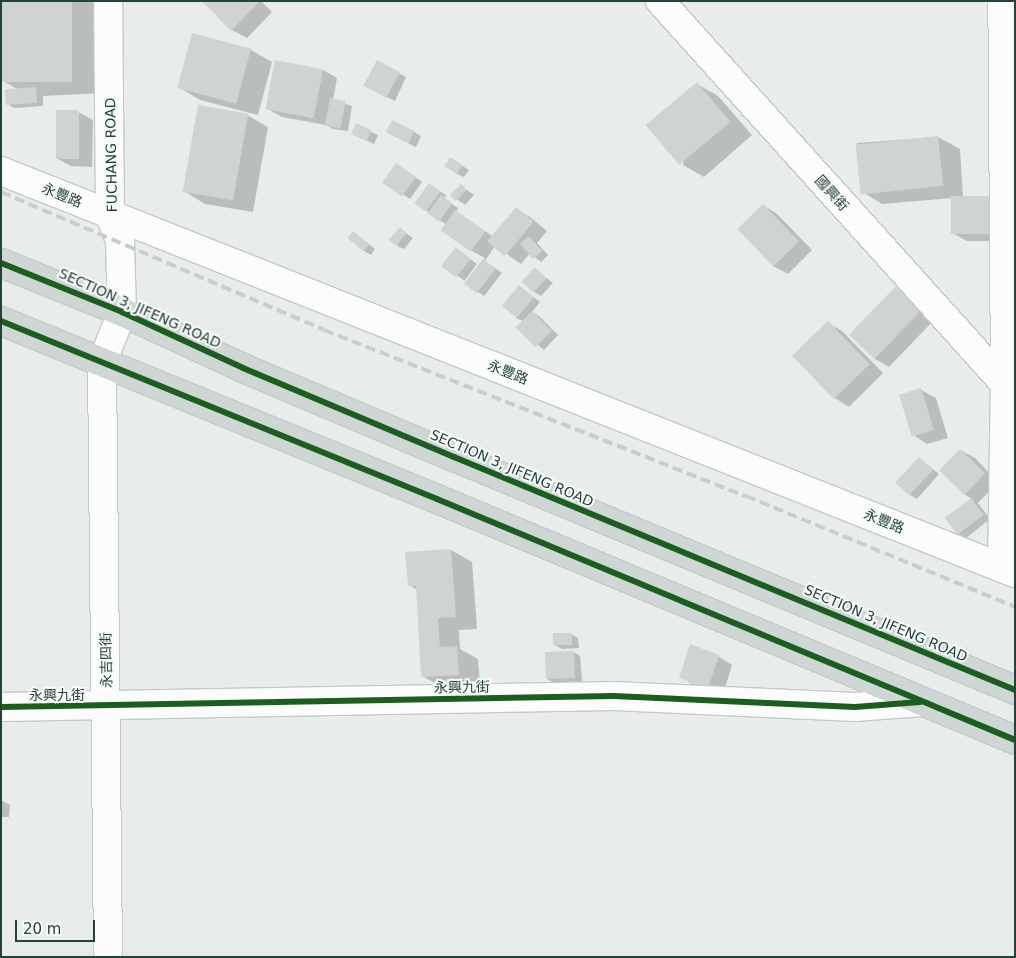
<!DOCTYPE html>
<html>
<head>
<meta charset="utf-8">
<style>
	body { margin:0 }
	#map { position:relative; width:1016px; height:958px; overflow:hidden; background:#e8edeb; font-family:"DejaVu Sans","Noto Sans TC",sans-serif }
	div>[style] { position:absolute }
	.shadow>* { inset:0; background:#0003; transform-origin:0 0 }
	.building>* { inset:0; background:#cfd4d2; transform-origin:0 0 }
	.roads { filter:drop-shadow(1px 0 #c5cac8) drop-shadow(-1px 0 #c5cac8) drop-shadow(0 1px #c5cac8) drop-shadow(0 -1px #c5cac8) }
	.street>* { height:28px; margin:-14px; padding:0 14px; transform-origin:14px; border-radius:14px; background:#fcfcfc }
	.secondary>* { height:28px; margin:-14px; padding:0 14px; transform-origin:14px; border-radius:14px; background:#fcfcfc }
	.primary>* { height:28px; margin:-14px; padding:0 14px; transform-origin:14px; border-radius:14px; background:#cfd7d5 }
	.rail>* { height:4px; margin-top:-2px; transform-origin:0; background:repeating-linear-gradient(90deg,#c9cdcc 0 10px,transparent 0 15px) }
	.cycleway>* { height:6px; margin:-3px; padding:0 3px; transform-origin:3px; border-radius:3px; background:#1b5e20 }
	span { translate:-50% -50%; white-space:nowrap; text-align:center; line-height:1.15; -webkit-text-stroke:4px #f7fbf9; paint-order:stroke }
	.street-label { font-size:14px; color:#24423a }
	.frame { position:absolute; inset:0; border:2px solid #24423a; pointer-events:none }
	.scale { position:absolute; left:15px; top:920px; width:80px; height:22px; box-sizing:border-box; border:2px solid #24423a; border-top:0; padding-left:6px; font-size:15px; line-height:18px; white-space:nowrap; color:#24423a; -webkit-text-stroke:4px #f7fbf9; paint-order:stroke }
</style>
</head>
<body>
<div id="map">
	<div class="shadow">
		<i style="clip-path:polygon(1px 1px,99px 1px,102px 93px,43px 96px,43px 106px,14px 108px,7px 104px,17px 89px,3px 81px)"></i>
		<i style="clip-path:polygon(204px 1px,261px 1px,272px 12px,247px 38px,232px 30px)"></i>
		<i style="clip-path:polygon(251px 50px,272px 62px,258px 115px,200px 100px,179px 87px)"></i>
		<i style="clip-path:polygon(276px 62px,323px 70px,337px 78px,333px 100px,352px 106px,348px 131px,333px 129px,326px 125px,282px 117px,268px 109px)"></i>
		<i style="clip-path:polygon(377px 62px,406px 77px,395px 101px,373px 90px)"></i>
		<i style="clip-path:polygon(697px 84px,718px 96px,752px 135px,704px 177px,683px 165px)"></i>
		<i style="clip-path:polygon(78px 112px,93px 120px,92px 167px,71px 166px,56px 158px)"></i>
		<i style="clip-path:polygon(247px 115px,268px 127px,253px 212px,205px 204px,184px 191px)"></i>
		<i style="clip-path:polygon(356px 125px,378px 135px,374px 144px,359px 137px)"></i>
		<i style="clip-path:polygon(414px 132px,421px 136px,416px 147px,394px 136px)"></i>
		<i style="clip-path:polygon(938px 137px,960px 149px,963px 197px,989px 197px,1003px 205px,1003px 241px,967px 241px,952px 233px,952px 198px,882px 204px,861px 191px,857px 143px)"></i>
		<i style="clip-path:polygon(451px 159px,469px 170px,464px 177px,457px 174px)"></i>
		<i style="clip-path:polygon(404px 169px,422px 182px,410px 199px,385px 183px)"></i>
		<i style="clip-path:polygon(461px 186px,474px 195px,465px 205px,452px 196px)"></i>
		<i style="clip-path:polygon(436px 189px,446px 195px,444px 199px,458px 208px,456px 212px,494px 237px,516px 209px,530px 217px,547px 231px,537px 243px,548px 255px,541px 262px,530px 253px,521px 264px,495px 246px,485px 261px,502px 273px,484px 296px,478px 292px,466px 283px,485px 258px,472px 251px,447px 225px,417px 204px)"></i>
		<i style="clip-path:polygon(763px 205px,777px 214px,812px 250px,788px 274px,773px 266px)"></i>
		<i style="clip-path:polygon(400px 229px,413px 238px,404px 249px,397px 246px)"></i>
		<i style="clip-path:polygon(353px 232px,375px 249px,371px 255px,364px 251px)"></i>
		<i style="left:457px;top:249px;width:25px;height:21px;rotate:37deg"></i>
		<i style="clip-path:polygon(535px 269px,553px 283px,541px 296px,534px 292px)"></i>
		<i style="clip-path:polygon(898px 286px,912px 294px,936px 318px,889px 367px,875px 359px)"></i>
		<i style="clip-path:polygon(520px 287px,540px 302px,532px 312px,539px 316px,558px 335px,544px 350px,518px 327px,523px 321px,516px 318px)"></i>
		<i style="clip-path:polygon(828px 323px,842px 331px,883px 373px,849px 407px,835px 398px)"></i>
		<i style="clip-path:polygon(921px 390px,936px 398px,948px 438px,927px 444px,913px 435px)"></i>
		<i style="clip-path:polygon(960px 450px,975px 458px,998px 482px,978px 503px,990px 519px,966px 538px,959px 534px,947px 518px,972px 499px,964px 494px)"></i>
		<i style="clip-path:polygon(920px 459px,939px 474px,917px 499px,910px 495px)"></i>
		<i style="clip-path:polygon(451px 550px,472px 562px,477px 629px,459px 630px,460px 649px,478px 659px,480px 686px,444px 688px,422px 676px,417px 590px,409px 585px,407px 553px)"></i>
		<i style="clip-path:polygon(571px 634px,578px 638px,579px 648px,562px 649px,555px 645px)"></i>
		<i style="clip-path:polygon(574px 652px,580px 656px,582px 681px,554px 683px,547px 679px)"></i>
		<i style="clip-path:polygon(718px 656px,732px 665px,721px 701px,681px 677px)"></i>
		<i style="clip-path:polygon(1px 800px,10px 805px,9px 817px,1px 817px)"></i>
	</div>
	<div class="building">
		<i style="left:1px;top:1px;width:71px;height:81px"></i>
		<i style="clip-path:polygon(202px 1px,256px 1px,258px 3px,231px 31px)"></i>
		<i style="left:192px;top:33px;width:61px;height:57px;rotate:15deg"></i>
		<i style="left:275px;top:60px;width:49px;height:50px;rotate:11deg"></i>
		<i style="left:377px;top:60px;width:26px;height:29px;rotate:28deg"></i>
		<i style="left:697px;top:82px;width:52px;height:67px;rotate:50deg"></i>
		<i style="left:36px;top:87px;width:16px;height:31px;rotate:86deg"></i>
		<i style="left:330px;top:98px;width:16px;height:28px;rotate:11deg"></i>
		<i style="left:198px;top:105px;width:51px;height:88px;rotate:10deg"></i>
		<i style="left:56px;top:110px;width:23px;height:49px"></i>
		<i style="left:392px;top:120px;width:25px;height:14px;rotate:26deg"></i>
		<i style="left:356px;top:123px;width:17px;height:12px;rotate:25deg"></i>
		<i style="left:938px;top:136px;width:50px;height:83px;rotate:84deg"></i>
		<i style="left:450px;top:157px;width:15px;height:11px;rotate:32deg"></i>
		<i style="left:396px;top:163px;width:24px;height:24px;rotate:35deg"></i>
		<i style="left:429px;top:183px;width:14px;height:25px;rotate:36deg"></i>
		<i style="left:461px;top:184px;width:8px;height:16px;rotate:45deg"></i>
		<i style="left:441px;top:195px;width:14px;height:23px;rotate:36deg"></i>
		<i style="left:951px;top:196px;width:38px;height:38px"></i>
		<i style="left:763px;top:204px;width:52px;height:36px;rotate:46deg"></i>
		<i style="left:516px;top:207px;width:23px;height:45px;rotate:40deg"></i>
		<i style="left:455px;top:210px;width:37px;height:25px;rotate:35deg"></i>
		<i style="left:400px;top:227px;width:9px;height:17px;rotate:41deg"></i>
		<i style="left:353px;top:231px;width:21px;height:9px;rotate:39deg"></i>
		<i style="left:529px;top:236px;width:20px;height:12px;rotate:49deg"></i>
		<i style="left:456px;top:247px;width:19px;height:24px;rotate:39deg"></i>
		<i style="left:483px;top:259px;width:16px;height:31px;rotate:38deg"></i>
		<i style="left:535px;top:267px;width:16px;height:20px;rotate:43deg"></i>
		<i style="left:519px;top:285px;width:19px;height:27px;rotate:39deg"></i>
		<i style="left:897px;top:285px;width:35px;height:69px;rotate:44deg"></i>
		<i style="left:532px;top:311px;width:28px;height:23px;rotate:45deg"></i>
		<i style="left:828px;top:321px;width:60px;height:50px;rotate:46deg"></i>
		<i style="left:921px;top:388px;width:44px;height:23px;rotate:73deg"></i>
		<i style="left:960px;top:449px;width:35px;height:30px;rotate:44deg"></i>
		<i style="left:919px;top:457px;width:19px;height:35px;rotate:43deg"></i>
		<i style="left:971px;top:498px;width:21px;height:33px;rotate:53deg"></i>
		<i style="clip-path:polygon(451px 549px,456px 617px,438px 618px,440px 647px,457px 646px,459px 675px,421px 677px,416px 586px,408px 586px,405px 552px)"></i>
		<i style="left:572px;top:633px;width:12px;height:19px;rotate:90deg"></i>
		<i style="clip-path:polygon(690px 644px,719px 655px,706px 694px,689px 688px,691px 682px,679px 678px)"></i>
		<i style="left:574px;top:651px;width:27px;height:29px;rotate:88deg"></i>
	</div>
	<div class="roads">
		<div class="street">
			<i style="left:660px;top:1px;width:515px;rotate:47.99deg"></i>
			<i style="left:1px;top:171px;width:1091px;rotate:21.63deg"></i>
			<i style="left:102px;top:363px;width:594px;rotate:89.42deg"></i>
			<i style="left:1002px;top:568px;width:184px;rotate:-89.1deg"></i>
			<i style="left:1005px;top:384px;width:383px;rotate:-90.4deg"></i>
			<i style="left:1px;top:707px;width:613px;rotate:-1.03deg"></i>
			<i style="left:614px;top:696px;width:241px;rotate:2.6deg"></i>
			<i style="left:855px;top:707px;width:67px;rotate:-4.3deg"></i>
		</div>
		<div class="secondary">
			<i style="left:102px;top:363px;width:55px;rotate:-68.6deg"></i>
			<i style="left:122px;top:312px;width:71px;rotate:-91.6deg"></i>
			<i style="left:120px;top:241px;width:28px;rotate:-111deg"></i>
			<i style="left:110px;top:215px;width:214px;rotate:-90.5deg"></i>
		</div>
		<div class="primary">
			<i style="left:1px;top:263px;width:131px;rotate:22deg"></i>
			<i style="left:122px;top:312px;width:133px;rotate:24.8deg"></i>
			<i style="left:243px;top:368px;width:229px;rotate:22.9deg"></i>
			<i style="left:454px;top:457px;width:607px;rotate:22.55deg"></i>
			<i style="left:1px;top:321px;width:471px;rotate:22.2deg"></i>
			<i style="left:437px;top:499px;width:626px;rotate:22.63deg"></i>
		</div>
	</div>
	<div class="rail">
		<i style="left:1px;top:192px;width:351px;rotate:23.1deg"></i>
		<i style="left:324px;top:330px;width:453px;rotate:21.5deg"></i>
		<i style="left:746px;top:496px;width:291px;rotate:22.4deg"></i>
	</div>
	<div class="cycleway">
		<i style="left:1px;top:263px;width:131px;rotate:22deg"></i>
		<i style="left:122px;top:312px;width:133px;rotate:24.8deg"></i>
		<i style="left:243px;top:368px;width:229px;rotate:22.9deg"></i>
		<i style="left:454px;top:457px;width:607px;rotate:22.55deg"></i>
		<i style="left:1px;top:321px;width:471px;rotate:22.2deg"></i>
		<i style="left:437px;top:499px;width:626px;rotate:22.63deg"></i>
		<i style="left:1px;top:707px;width:613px;rotate:-1.03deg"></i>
		<i style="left:614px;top:696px;width:241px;rotate:2.6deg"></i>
		<i style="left:855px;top:707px;width:65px;rotate:-4.4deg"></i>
	</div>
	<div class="street-label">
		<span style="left:111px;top:155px;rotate:-91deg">FUCHANG ROAD</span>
		<span style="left:832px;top:193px;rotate:48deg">國興街</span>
		<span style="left:62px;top:195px;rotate:22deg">永豐路</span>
		<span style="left:140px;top:308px;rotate:24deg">SECTION 3, JIFENG ROAD</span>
		<span style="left:508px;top:372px;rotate:22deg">永豐路</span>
		<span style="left:512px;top:468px;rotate:23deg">SECTION 3, JIFENG ROAD</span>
		<span style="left:884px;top:521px;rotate:22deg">永豐路</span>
		<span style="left:886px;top:623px;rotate:23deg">SECTION 3, JIFENG ROAD</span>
		<span style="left:106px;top:660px;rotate:-91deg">永吉四街</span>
		<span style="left:462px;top:687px;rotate:-1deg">永興九街</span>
		<span style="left:57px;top:695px">永興九街</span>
	</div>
	<div class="frame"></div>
	<div class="scale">20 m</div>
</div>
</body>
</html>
